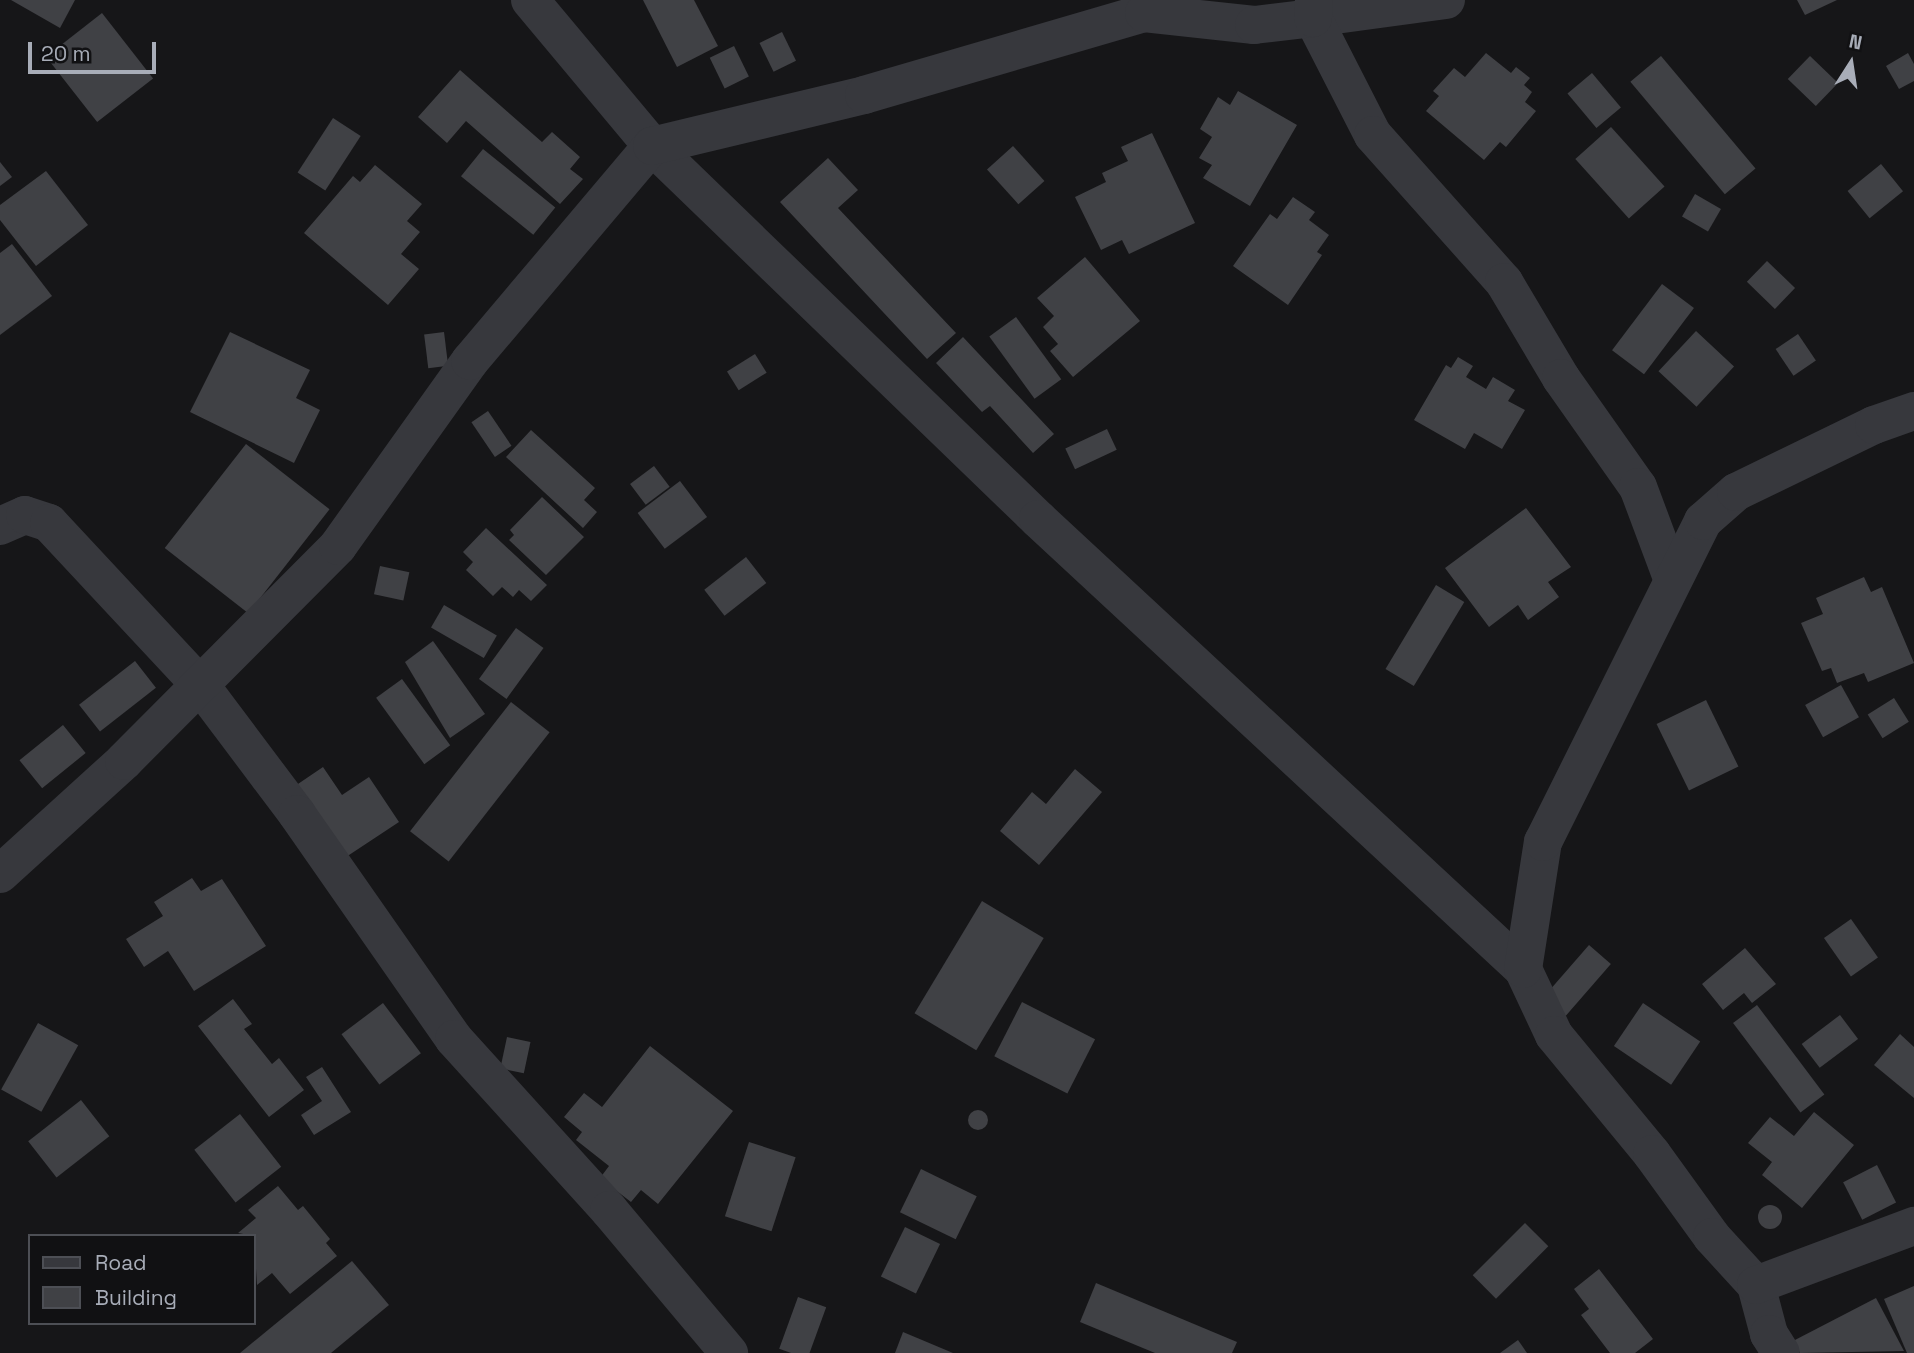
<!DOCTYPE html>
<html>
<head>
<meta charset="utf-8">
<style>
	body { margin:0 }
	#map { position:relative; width:1914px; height:1353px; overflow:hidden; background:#161618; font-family:"Space Grotesk",sans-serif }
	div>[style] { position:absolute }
	.building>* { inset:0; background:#404145; transform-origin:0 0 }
	.round { border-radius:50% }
	.street>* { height:38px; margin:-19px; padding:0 19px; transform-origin:19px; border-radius:19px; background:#37383d }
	span { translate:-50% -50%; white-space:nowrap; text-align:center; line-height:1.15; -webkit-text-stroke:6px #111113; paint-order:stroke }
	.legend { position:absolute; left:28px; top:1234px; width:228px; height:91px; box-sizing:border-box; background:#111113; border:2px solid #4d4f55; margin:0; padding:9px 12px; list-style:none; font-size:21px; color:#a8adb8 }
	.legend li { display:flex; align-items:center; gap:14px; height:35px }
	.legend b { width:35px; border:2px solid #4d4f55 }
	.north { position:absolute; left:1816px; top:28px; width:70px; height:70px; -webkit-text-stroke:5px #111113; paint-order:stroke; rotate:12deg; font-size:19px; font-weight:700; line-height:28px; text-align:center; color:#a8adb8 }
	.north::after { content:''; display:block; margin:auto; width:24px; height:32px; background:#a8adb8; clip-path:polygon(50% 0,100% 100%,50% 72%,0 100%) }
	.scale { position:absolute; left:28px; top:42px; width:128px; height:32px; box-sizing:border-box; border:4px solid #a8adb8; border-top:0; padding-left:9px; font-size:21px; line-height:24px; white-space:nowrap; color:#a8adb8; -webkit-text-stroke:5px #111113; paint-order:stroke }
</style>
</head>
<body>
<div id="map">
	<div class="building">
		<i style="clip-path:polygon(11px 0,75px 0,60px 28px)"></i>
		<i style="clip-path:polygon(643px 0,694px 0,718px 46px,677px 67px)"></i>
		<i style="clip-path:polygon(1797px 0,1837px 0,1805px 15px)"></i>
		<i style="left:102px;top:13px;width:83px;height:71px;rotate:52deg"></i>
		<i style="left:782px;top:32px;width:32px;height:25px;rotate:64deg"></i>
		<i style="left:734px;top:46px;width:34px;height:27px;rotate:64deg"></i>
		<i style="clip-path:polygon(1486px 53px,1511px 73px,1516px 67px,1530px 78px,1524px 85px,1532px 92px,1525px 102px,1536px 111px,1506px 147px,1500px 142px,1484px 160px,1426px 111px,1439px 96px,1433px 91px,1454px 68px,1465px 77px)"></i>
		<i style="clip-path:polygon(1908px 53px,1914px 64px,1914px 81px,1899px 89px,1886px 66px)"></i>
		<i style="left:1661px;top:56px;width:147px;height:40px;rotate:50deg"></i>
		<i style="left:1810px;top:56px;width:39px;height:32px;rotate:44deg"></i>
		<i style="clip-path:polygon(460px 70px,542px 142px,552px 132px,580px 157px,570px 169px,583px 179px,560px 204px,466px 121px,447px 143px,418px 117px)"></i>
		<i style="left:1592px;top:73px;width:45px;height:32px;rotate:50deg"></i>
		<i style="clip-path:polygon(1238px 91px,1297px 125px,1250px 206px,1203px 178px,1212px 165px,1199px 158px,1212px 137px,1200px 129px,1218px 97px,1230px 105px)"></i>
		<i style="left:333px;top:118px;width:33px;height:65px;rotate:33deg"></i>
		<i style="left:1611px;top:127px;width:80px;height:48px;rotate:48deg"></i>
		<i style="clip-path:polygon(1152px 133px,1195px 223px,1129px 254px,1122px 240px,1101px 250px,1075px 197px,1106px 182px,1102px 173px,1128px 161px,1121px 147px)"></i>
		<i style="left:1013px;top:146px;width:47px;height:35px;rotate:48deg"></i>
		<i style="left:483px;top:149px;width:93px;height:35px;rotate:39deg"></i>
		<i style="clip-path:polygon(828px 158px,858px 190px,838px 208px,956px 333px,927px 359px,780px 202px)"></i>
		<i style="clip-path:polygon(0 162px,12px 177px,0 186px)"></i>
		<i style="left:1881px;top:164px;width:35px;height:43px;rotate:51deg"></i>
		<i style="clip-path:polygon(375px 165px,422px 204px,407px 221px,420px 232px,401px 254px,419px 269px,388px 305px,304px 233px,353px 176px,360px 182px)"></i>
		<i style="clip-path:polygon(46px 171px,88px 225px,36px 266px,0 220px,0 205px)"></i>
		<i style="left:1695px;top:194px;width:30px;height:26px;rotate:30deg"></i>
		<i style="clip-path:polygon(1293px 197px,1315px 212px,1309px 220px,1329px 235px,1317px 252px,1322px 255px,1288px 305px,1233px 266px,1270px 214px,1277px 219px)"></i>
		<i style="clip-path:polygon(12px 244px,52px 296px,0 335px,0 253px)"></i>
		<i style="clip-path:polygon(1085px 257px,1140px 321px,1073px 377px,1050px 351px,1058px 344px,1043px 327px,1054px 316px,1037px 298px)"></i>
		<i style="left:1767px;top:261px;width:39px;height:29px;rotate:44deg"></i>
		<i style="left:1662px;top:284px;width:40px;height:83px;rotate:37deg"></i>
		<i style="left:1016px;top:317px;width:77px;height:33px;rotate:54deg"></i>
		<i style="left:1696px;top:331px;width:52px;height:55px;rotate:43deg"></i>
		<i style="clip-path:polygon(230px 332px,310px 370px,296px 398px,320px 410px,294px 463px,190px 412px)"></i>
		<i style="left:444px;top:332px;width:34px;height:20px;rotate:83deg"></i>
		<i style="left:1798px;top:334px;width:32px;height:27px;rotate:56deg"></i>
		<i style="clip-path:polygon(963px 337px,1054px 434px,1033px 453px,990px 406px,982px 412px,936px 363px)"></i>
		<i style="left:755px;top:354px;width:22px;height:33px;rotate:58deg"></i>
		<i style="clip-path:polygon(1458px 357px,1473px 366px,1466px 377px,1486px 389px,1493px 377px,1515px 390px,1508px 401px,1525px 410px,1502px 449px,1474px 433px,1465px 449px,1414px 420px,1446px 365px,1451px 368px)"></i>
		<i style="left:488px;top:411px;width:42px;height:20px;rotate:56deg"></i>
		<i style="left:1107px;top:429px;width:23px;height:46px;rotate:65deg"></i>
		<i style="clip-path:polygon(531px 430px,595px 488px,584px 500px,597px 512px,583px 528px,506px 457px)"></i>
		<i style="left:246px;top:444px;width:106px;height:132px;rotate:38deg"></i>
		<i style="left:654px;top:466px;width:26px;height:30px;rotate:53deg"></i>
		<i style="left:680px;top:481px;width:45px;height:53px;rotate:53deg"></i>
		<i style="clip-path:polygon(542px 497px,584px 537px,546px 575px,509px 540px,514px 535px,510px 530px)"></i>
		<i style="clip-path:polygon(1526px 508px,1571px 567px,1548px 582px,1559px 597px,1528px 620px,1518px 605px,1489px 627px,1445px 568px)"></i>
		<i style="clip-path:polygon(486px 528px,547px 585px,531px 601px,519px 590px,513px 597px,502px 587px,493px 596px,466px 570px,473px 562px,463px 552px)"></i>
		<i style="left:746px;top:557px;width:33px;height:53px;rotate:52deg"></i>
		<i style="left:380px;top:566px;width:30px;height:29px;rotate:12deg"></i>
		<i style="clip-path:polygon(1864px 577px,1871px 592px,1882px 587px,1914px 663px,1868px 682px,1864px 673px,1837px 683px,1831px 668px,1822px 671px,1801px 623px,1823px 614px,1816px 598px)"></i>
		<i style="left:1436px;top:585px;width:33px;height:98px;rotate:31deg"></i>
		<i style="left:444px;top:605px;width:61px;height:26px;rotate:30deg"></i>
		<i style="left:516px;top:628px;width:34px;height:63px;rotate:36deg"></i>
		<i style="clip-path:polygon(433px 641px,485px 714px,450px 738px,405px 662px)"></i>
		<i style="left:135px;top:661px;width:34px;height:71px;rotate:52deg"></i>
		<i style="left:402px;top:679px;width:82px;height:32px;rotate:54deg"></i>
		<i style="left:1841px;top:685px;width:37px;height:41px;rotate:61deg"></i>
		<i style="left:1894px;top:698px;width:28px;height:31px;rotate:58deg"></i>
		<i style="left:1706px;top:700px;width:74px;height:55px;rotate:64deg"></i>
		<i style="left:511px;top:702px;width:49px;height:164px;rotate:38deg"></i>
		<i style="left:63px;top:725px;width:36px;height:56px;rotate:51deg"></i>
		<i style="clip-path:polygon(323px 767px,342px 795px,369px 777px,399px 822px,343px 859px,295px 786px)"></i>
		<i style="clip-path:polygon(1075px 769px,1102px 792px,1039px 865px,1000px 831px,1032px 792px,1046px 804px)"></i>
		<i style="clip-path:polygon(192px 878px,201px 891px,222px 879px,266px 946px,194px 991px,168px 951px,144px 967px,126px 939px,163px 916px,154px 902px)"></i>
		<i style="left:982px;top:901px;width:72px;height:131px;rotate:31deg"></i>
		<i style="left:1851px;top:919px;width:47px;height:33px;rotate:55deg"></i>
		<i style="left:1589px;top:945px;width:29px;height:69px;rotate:41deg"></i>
		<i style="clip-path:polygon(1745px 948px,1776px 984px,1752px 1003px,1744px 993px,1723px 1010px,1702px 984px)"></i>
		<i style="clip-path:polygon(233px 999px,252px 1024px,244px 1029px,272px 1064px,279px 1058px,304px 1090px,269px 1117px,198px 1026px)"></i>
		<i style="left:1022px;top:1002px;width:82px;height:61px;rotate:27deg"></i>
		<i style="left:383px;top:1003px;width:63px;height:52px;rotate:53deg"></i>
		<i style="left:1643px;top:1003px;width:69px;height:52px;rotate:34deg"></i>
		<i style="left:1757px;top:1005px;width:112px;height:30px;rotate:53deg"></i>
		<i style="left:1840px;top:1015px;width:30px;height:48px;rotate:53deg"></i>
		<i style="left:38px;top:1023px;width:46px;height:76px;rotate:29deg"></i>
		<i style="clip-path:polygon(1900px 1034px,1914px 1047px,1914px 1098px,1874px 1065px)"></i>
		<i style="left:507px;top:1037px;width:24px;height:32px;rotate:12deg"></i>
		<i style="clip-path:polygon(650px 1046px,733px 1111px,658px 1204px,641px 1190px,631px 1202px,600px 1178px,609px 1166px,576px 1140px,582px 1132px,564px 1117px,584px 1093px,602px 1107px)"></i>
		<i style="clip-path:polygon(322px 1067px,351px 1112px,314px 1135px,301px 1115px,322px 1101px,306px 1077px)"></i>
		<i style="left:81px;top:1100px;width:46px;height:67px;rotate:52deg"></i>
		<i class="round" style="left:968px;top:1110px;width:20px;height:20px"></i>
		<i style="clip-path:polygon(1814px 1112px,1854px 1145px,1802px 1208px,1762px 1175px,1772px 1162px,1748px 1143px,1770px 1117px,1794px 1136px)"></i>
		<i style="left:240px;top:1114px;width:67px;height:58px;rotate:52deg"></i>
		<i style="left:749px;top:1142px;width:49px;height:78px;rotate:18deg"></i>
		<i style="left:1877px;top:1165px;width:42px;height:38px;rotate:63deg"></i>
		<i style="left:921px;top:1169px;width:62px;height:48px;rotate:26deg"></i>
		<i style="clip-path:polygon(278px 1186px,298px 1210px,303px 1206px,330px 1239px,326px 1243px,337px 1256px,290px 1294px,272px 1273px,257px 1285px,254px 1236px,238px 1233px,256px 1218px,248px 1210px)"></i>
		<i class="round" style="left:1758px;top:1205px;width:24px;height:24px"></i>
		<i style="left:1525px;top:1223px;width:33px;height:74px;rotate:45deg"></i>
		<i style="left:905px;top:1227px;width:39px;height:55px;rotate:26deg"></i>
		<i style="clip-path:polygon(352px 1261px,389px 1305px,331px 1353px,240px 1353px)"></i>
		<i style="clip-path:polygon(1599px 1269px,1653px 1339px,1635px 1353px,1610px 1353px,1581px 1315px,1589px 1309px,1574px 1289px)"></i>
		<i style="clip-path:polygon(1096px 1283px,1237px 1342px,1232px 1353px,1155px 1353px,1080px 1322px)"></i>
		<i style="clip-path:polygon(1914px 1286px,1914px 1353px,1907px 1353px,1884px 1299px)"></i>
		<i style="left:798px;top:1297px;width:30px;height:55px;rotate:20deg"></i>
		<i style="clip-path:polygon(1876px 1298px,1904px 1351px,1800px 1353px,1793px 1341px)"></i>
		<i style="clip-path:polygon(903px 1332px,953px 1353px,895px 1353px)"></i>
		<i style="clip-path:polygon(1518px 1340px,1527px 1353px,1500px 1353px)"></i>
	</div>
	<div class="street">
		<i style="left:530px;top:0;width:190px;rotate:50.1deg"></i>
		<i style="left:652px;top:146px;width:537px;rotate:44.02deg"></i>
		<i style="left:1038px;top:519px;width:662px;rotate:42.86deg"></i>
		<i style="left:1523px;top:969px;width:73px;rotate:64.8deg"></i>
		<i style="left:1554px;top:1035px;width:154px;rotate:50.5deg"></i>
		<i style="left:1652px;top:1154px;width:102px;rotate:54.1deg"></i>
		<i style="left:1712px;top:1237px;width:65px;rotate:47.5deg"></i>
		<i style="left:1756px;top:1285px;width:51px;rotate:75.1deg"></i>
		<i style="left:1769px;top:1334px;width:22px;rotate:58deg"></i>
		<i style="left:1446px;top:0;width:134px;rotate:172.3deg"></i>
		<i style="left:1313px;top:18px;width:131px;rotate:62.9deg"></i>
		<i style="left:1373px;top:135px;width:197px;rotate:48.3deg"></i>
		<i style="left:1504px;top:282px;width:112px;rotate:59.3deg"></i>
		<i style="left:1561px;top:378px;width:133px;rotate:54.8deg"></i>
		<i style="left:1638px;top:487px;width:97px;rotate:69.5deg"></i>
		<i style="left:0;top:526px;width:27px;rotate:-24deg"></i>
		<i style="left:25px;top:515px;width:25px;rotate:18deg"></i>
		<i style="left:49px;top:523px;width:223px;rotate:47deg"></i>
		<i style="left:201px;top:686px;width:160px;rotate:53.1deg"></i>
		<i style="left:297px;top:814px;width:274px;rotate:55.1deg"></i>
		<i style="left:454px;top:1039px;width:231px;rotate:47.8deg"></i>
		<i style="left:609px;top:1210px;width:187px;rotate:50deg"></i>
		<i style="left:0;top:874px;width:168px;rotate:-42.3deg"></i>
		<i style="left:124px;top:761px;width:303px;rotate:-45.1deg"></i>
		<i style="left:338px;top:546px;width:227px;rotate:-54.5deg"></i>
		<i style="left:470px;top:361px;width:282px;rotate:-49.8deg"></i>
		<i style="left:652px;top:146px;width:218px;rotate:-13.5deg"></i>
		<i style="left:864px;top:95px;width:292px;rotate:-16.3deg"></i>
		<i style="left:1144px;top:13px;width:111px;rotate:6.2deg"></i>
		<i style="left:1254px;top:25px;width:59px;rotate:-6.8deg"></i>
		<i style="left:1313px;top:18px;width:18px;rotate:-87deg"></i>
		<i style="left:1523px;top:969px;width:129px;rotate:-81.1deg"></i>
		<i style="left:1543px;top:842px;width:359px;rotate:-63.5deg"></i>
		<i style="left:1703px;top:521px;width:44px;rotate:-41.3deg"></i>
		<i style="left:1736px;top:492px;width:153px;rotate:-25.9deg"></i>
		<i style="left:1874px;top:425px;width:42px;rotate:-19.3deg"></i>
		<i style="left:1756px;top:1285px;width:169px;rotate:-20.5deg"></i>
	</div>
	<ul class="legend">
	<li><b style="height:9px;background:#37383d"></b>Road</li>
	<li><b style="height:19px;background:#404145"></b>Building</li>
	</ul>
	<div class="north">N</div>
	<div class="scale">20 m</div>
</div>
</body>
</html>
